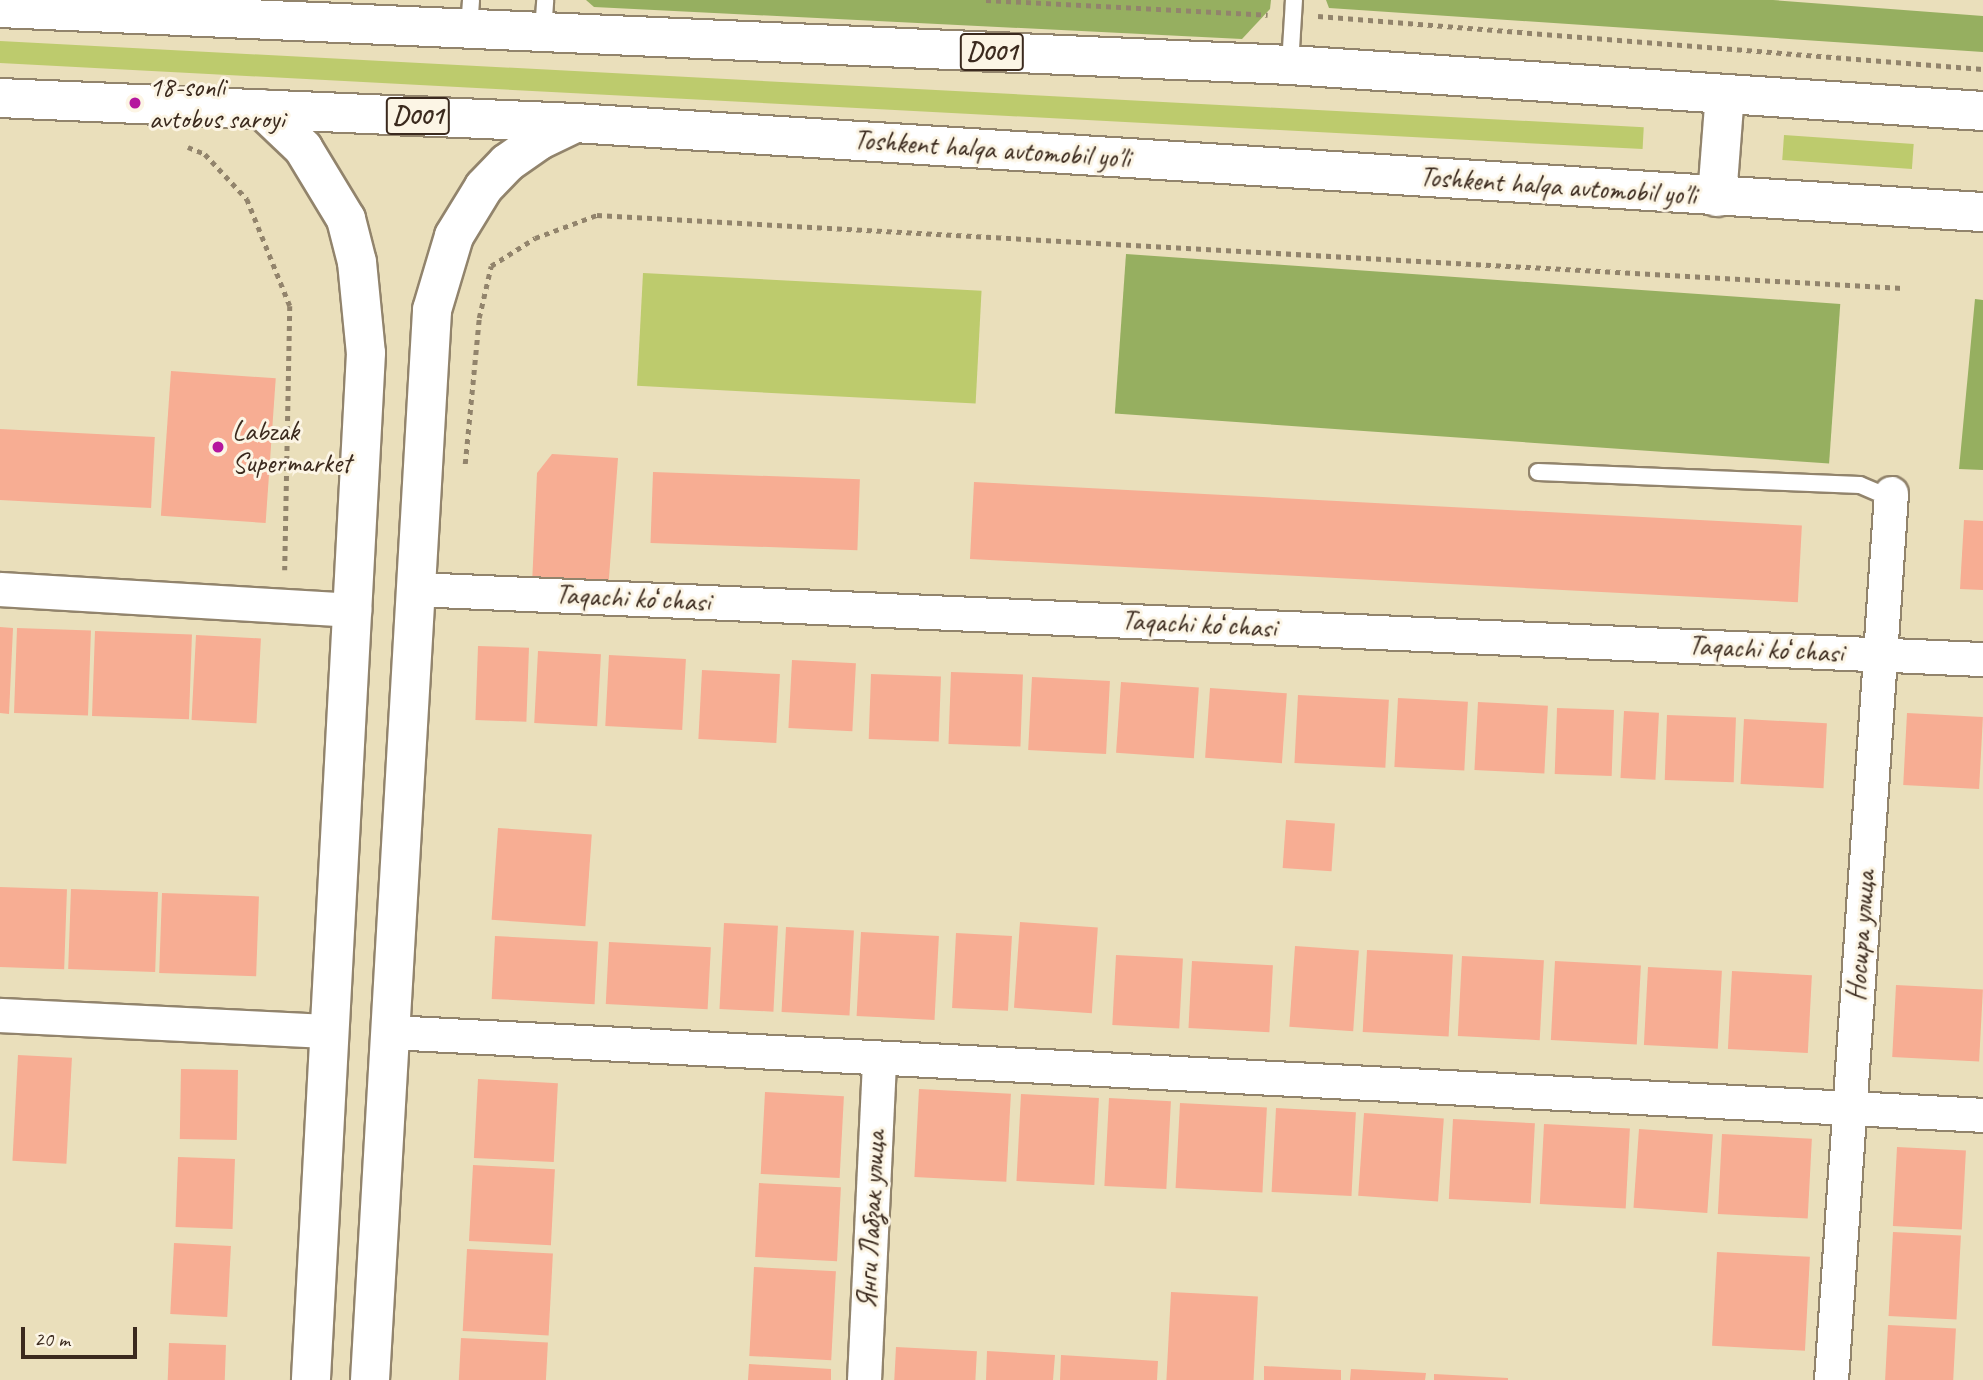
<!DOCTYPE html>
<html>
<head>
<meta charset="utf-8">
<style>
	body { margin:0 }
	#map { position:relative; width:1983px; height:1380px; overflow:hidden; background:#eadfbb; font-family:Caveat,sans-serif }
	div>[style] { position:absolute }
	.green>* { inset:0; background:#bdcb6d; transform-origin:0 0 }
	.forest>* { inset:0; background:#96af60; transform-origin:0 0 }
	.building>* { inset:0; background:#f7ad93; transform-origin:0 0 }
	.path>* { height:4.5px; margin-top:-2.25px; transform-origin:0; background:repeating-linear-gradient(90deg,#92846c 0 5px,transparent 0 10px) }
	.roads { filter:drop-shadow(2px 0 #92846c) drop-shadow(-2px 0 #92846c) drop-shadow(0 2px #92846c) drop-shadow(0 -2px #92846c) }
	.lane>* { height:16px; margin:-8px; padding:0 8px; transform-origin:8px; border-radius:8px; background:#fff }
	.street>* { height:33px; margin:-16.5px; padding:0 16.5px; transform-origin:16.5px; border-radius:16.5px; background:#fff }
	.secondary>* { height:38px; margin:-19px; padding:0 19px; transform-origin:19px; border-radius:19px; background:#fff }
	.highway>* { height:38px; margin:-19px; padding:0 19px; transform-origin:19px; border-radius:19px; background:#fff }
	.dots>* { width:19px; height:19px; translate:-50% -50%; box-sizing:border-box; border:4px solid #fcf5e5; border-radius:50% }
	span { translate:-50% -50%; white-space:nowrap; text-align:center; line-height:1.15; -webkit-text-stroke:6px #fcf5e5; paint-order:stroke }
	.shield-label span { padding:2px 5px; background:#fcf5e5; border:2px solid; border-radius:5px; -webkit-text-stroke-width:0 }
	.shield-label { font-size:26px; color:#3b2a1e; font-weight:700 }
	.poi-label { font-size:28px; color:#3b2a1e }
	.left { translate:0 -50%; text-align:left }
	.street-label { font-size:28px; color:#3b2a1e }
	.scale { position:absolute; left:21px; top:1327px; width:116px; height:32px; box-sizing:border-box; border:4px solid #3b2a1e; border-top:0; padding-left:9px; font-size:21px; line-height:24px; white-space:nowrap; color:#3b2a1e; -webkit-text-stroke:5px #fcf5e5; paint-order:stroke }
</style>
</head>
<body>
<div id="map">
	<div class="green">
		<i style="left:0;top:41px;width:1646px;height:22px;rotate:3deg"></i>
		<i style="left:1784px;top:135px;width:130px;height:25px;rotate:4deg"></i>
		<i style="left:643px;top:273px;width:339px;height:113px;rotate:3deg"></i>
	</div>
	<div class="forest">
		<i style="clip-path:polygon(586px 0,1271px 0,1270px 9px,1242px 39px,594px 7px)"></i>
		<i style="clip-path:polygon(1326px 0,1773px 0,1983px 16px,1983px 52px,1329px 8px)"></i>
		<i style="left:1126px;top:254px;width:716px;height:160px;rotate:4deg"></i>
		<i style="clip-path:polygon(1975px 299px,1983px 300px,1983px 470px,1959px 469px)"></i>
	</div>
	<div class="building">
		<i style="left:171px;top:371px;width:105px;height:145px;rotate:4deg"></i>
		<i style="left:0;top:429px;width:155px;height:71px;rotate:3deg"></i>
		<i style="clip-path:polygon(552px 454px,618px 458px,608px 591px,532px 585px,537px 473px)"></i>
		<i style="left:653px;top:472px;width:207px;height:71px;rotate:2deg"></i>
		<i style="left:974px;top:482px;width:829px;height:77px;rotate:3deg"></i>
		<i style="clip-path:polygon(1964px 520px,1983px 521px,1983px 590px,1960px 589px)"></i>
		<i style="clip-path:polygon(0 627px,13px 628px,9px 714px,0 713px)"></i>
		<i style="left:17px;top:628px;width:74px;height:85px;rotate:2deg"></i>
		<i style="left:95px;top:631px;width:97px;height:85px;rotate:2deg"></i>
		<i style="left:196px;top:635px;width:65px;height:85px;rotate:3deg"></i>
		<i style="left:478px;top:646px;width:51px;height:74px;rotate:2deg"></i>
		<i style="left:538px;top:651px;width:63px;height:72px;rotate:3deg"></i>
		<i style="left:609px;top:655px;width:77px;height:71px;rotate:3deg"></i>
		<i style="left:792px;top:660px;width:64px;height:68px;rotate:3deg"></i>
		<i style="left:702px;top:670px;width:78px;height:69px;rotate:3deg"></i>
		<i style="left:951px;top:672px;width:72px;height:72px;rotate:2deg"></i>
		<i style="left:871px;top:674px;width:70px;height:65px;rotate:2deg"></i>
		<i style="left:1032px;top:677px;width:78px;height:73px;rotate:3deg"></i>
		<i style="left:1121px;top:682px;width:78px;height:71px;rotate:4deg"></i>
		<i style="left:1210px;top:688px;width:77px;height:70px;rotate:4deg"></i>
		<i style="left:1298px;top:695px;width:91px;height:68px;rotate:3deg"></i>
		<i style="left:1398px;top:698px;width:70px;height:69px;rotate:3deg"></i>
		<i style="left:1478px;top:702px;width:70px;height:68px;rotate:3deg"></i>
		<i style="left:1557px;top:708px;width:57px;height:66px;rotate:2deg"></i>
		<i style="left:1624px;top:711px;width:35px;height:67px;rotate:3deg"></i>
		<i style="left:1907px;top:713px;width:76px;height:72px;rotate:3deg"></i>
		<i style="left:1667px;top:715px;width:69px;height:65px;rotate:2deg"></i>
		<i style="left:1744px;top:719px;width:83px;height:65px;rotate:3deg"></i>
		<i style="left:1286px;top:820px;width:49px;height:48px;rotate:4deg"></i>
		<i style="left:498px;top:828px;width:94px;height:92px;rotate:4deg"></i>
		<i style="left:0;top:887px;width:67px;height:80px;rotate:2deg"></i>
		<i style="left:71px;top:889px;width:87px;height:80px;rotate:2deg"></i>
		<i style="left:162px;top:893px;width:97px;height:80px;rotate:2deg"></i>
		<i style="left:1020px;top:922px;width:78px;height:86px;rotate:4deg"></i>
		<i style="left:724px;top:923px;width:54px;height:86px;rotate:3deg"></i>
		<i style="left:786px;top:927px;width:68px;height:85px;rotate:3deg"></i>
		<i style="left:861px;top:932px;width:78px;height:84px;rotate:3deg"></i>
		<i style="left:956px;top:933px;width:56px;height:75px;rotate:3deg"></i>
		<i style="left:495px;top:936px;width:103px;height:63px;rotate:3deg"></i>
		<i style="left:609px;top:942px;width:102px;height:62px;rotate:3deg"></i>
		<i style="left:1295px;top:946px;width:64px;height:81px;rotate:4deg"></i>
		<i style="left:1367px;top:950px;width:86px;height:82px;rotate:3deg"></i>
		<i style="left:1116px;top:955px;width:67px;height:70px;rotate:3deg"></i>
		<i style="left:1462px;top:956px;width:82px;height:80px;rotate:3deg"></i>
		<i style="left:1192px;top:961px;width:81px;height:67px;rotate:3deg"></i>
		<i style="left:1555px;top:961px;width:86px;height:79px;rotate:3deg"></i>
		<i style="left:1648px;top:967px;width:74px;height:78px;rotate:3deg"></i>
		<i style="left:1732px;top:971px;width:80px;height:78px;rotate:3deg"></i>
		<i style="left:1896px;top:985px;width:87px;height:72px;rotate:3deg"></i>
		<i style="left:18px;top:1055px;width:54px;height:106px;rotate:3deg"></i>
		<i style="left:181px;top:1069px;width:57px;height:70px;rotate:1deg"></i>
		<i style="left:478px;top:1079px;width:80px;height:79px;rotate:3deg"></i>
		<i style="left:919px;top:1089px;width:92px;height:88px;rotate:3deg"></i>
		<i style="left:765px;top:1092px;width:79px;height:82px;rotate:3deg"></i>
		<i style="left:1021px;top:1094px;width:78px;height:87px;rotate:3deg"></i>
		<i style="left:1109px;top:1098px;width:62px;height:88px;rotate:3deg"></i>
		<i style="left:1180px;top:1103px;width:87px;height:85px;rotate:3deg"></i>
		<i style="left:1276px;top:1108px;width:80px;height:84px;rotate:3deg"></i>
		<i style="left:1364px;top:1113px;width:80px;height:83px;rotate:4deg"></i>
		<i style="left:1453px;top:1119px;width:82px;height:80px;rotate:3deg"></i>
		<i style="left:1544px;top:1124px;width:86px;height:80px;rotate:3deg"></i>
		<i style="left:1639px;top:1129px;width:74px;height:79px;rotate:4deg"></i>
		<i style="left:1722px;top:1134px;width:90px;height:80px;rotate:3deg"></i>
		<i style="left:1897px;top:1147px;width:69px;height:79px;rotate:3deg"></i>
		<i style="left:178px;top:1157px;width:57px;height:70px;rotate:2deg"></i>
		<i style="left:473px;top:1165px;width:82px;height:76px;rotate:3deg"></i>
		<i style="left:759px;top:1183px;width:82px;height:74px;rotate:3deg"></i>
		<i style="left:1893px;top:1232px;width:68px;height:84px;rotate:3deg"></i>
		<i style="left:174px;top:1243px;width:57px;height:71px;rotate:3deg"></i>
		<i style="left:467px;top:1249px;width:86px;height:82px;rotate:3deg"></i>
		<i style="left:1717px;top:1252px;width:93px;height:94px;rotate:3deg"></i>
		<i style="left:754px;top:1267px;width:82px;height:89px;rotate:3deg"></i>
		<i style="left:1171px;top:1292px;width:87px;height:88px;rotate:3deg"></i>
		<i style="left:1888px;top:1325px;width:68px;height:55px;rotate:3deg"></i>
		<i style="left:461px;top:1338px;width:87px;height:42px;rotate:3deg"></i>
		<i style="left:169px;top:1343px;width:57px;height:37px;rotate:2deg"></i>
		<i style="left:896px;top:1347px;width:81px;height:33px;rotate:3deg"></i>
		<i style="clip-path:polygon(987px 1351px,1055px 1355px,1053px 1380px,986px 1380px)"></i>
		<i style="clip-path:polygon(1061px 1355px,1158px 1361px,1157px 1380px,1060px 1380px)"></i>
		<i style="clip-path:polygon(749px 1364px,831px 1369px,831px 1380px,748px 1380px)"></i>
		<i style="clip-path:polygon(1264px 1366px,1341px 1370px,1341px 1380px,1264px 1380px)"></i>
		<i style="clip-path:polygon(1351px 1369px,1426px 1373px,1425px 1380px,1350px 1380px)"></i>
		<i style="clip-path:polygon(1434px 1374px,1508px 1378px,1508px 1380px,1434px 1380px)"></i>
	</div>
	<div class="path">
		<i style="left:986px;top:0;width:282px;rotate:3deg"></i>
		<i style="left:1318px;top:16px;width:667px;rotate:4.56deg"></i>
		<i style="left:188px;top:147px;width:18px;rotate:22deg"></i>
		<i style="left:205px;top:154px;width:62px;rotate:47deg"></i>
		<i style="left:247px;top:199px;width:115px;rotate:68.1deg"></i>
		<i style="left:290px;top:306px;width:264px;rotate:91.1deg"></i>
		<i style="left:465px;top:464px;width:147px;rotate:-84.5deg"></i>
		<i style="left:479px;top:318px;width:53px;rotate:-77deg"></i>
		<i style="left:491px;top:266px;width:52px;rotate:-32.5deg"></i>
		<i style="left:535px;top:238px;width:66px;rotate:-20.4deg"></i>
		<i style="left:597px;top:215px;width:1308px;rotate:3.2deg"></i>
	</div>
	<div class="roads">
		<div class="lane">
			<i style="left:469px;top:29px;width:29px;rotate:-86deg"></i>
			<i style="left:543px;top:32px;width:32px;rotate:-86deg"></i>
			<i style="left:1290px;top:65px;width:65px;rotate:-86.5deg"></i>
			<i style="left:1538px;top:472px;width:322px;rotate:2.3deg"></i>
			<i style="left:1860px;top:485px;width:34px;rotate:23deg"></i>
		</div>
		<div class="street">
			<i style="left:0;top:589px;width:355px;rotate:3.4deg"></i>
			<i style="left:415px;top:589px;width:1570px;rotate:2.56deg"></i>
			<i style="left:0;top:1015px;width:331px;rotate:2.8deg"></i>
			<i style="left:390px;top:1032px;width:1595px;rotate:2.98deg"></i>
			<i style="left:864px;top:1380px;width:321px;rotate:-87.3deg"></i>
			<i style="left:1831px;top:1380px;width:889px;rotate:-86.13deg"></i>
		</div>
		<div class="secondary">
			<i style="left:262px;top:109px;width:57px;rotate:43.6deg"></i>
			<i style="left:303px;top:148px;width:83px;rotate:58.8deg"></i>
			<i style="left:346px;top:219px;width:44px;rotate:75.7deg"></i>
			<i style="left:357px;top:262px;width:91px;rotate:84.4deg"></i>
			<i style="left:366px;top:353px;width:1028px;rotate:93.07deg"></i>
			<i style="left:370px;top:1380px;width:1072px;rotate:-86.68deg"></i>
			<i style="left:432px;top:310px;width:77px;rotate:-73.4deg"></i>
			<i style="left:454px;top:236px;width:57px;rotate:-58.5deg"></i>
			<i style="left:484px;top:187px;width:33px;rotate:-46deg"></i>
			<i style="left:507px;top:163px;width:38px;rotate:-35deg"></i>
			<i style="left:538px;top:141px;width:41px;rotate:-25.9deg"></i>
		</div>
		<div class="highway">
			<i style="left:0;top:8px;width:1291px;rotate:2.53deg"></i>
			<i style="left:1290px;top:65px;width:695px;rotate:3.8deg"></i>
			<i style="left:0;top:98px;width:576px;rotate:2.49deg"></i>
			<i style="left:575px;top:123px;width:1411px;rotate:3.62deg"></i>
			<i style="left:1717px;top:197px;width:103px;rotate:-85.6deg"></i>
		</div>
	</div>
	<div class="dots">
		<i style="left:135px;top:103px;background:#b5179e"></i>
		<i style="left:218px;top:447px;background:#b5179e"></i>
	</div>
	<div class="shield-label">
		<span style="left:992px;top:52px">D001</span>
		<span style="left:418px;top:116px">D001</span>
	</div>
	<div class="poi-label">
		<span class="left" style="left:149px;top:103px">18-sonli<br>avtobus saroyi</span>
		<span class="left" style="left:232px;top:447px">Labzak<br>Supermarket</span>
	</div>
	<div class="street-label">
		<span style="left:992px;top:149px;rotate:4deg">Toshkent halqa avtomobil yo'li</span>
		<span style="left:1558px;top:186px;rotate:4deg">Toshkent halqa avtomobil yo'li</span>
		<span style="left:633px;top:598px;rotate:3deg">Taqachi koʻchasi</span>
		<span style="left:1199px;top:624px;rotate:3deg">Taqachi koʻchasi</span>
		<span style="left:1766px;top:649px;rotate:3deg">Taqachi koʻchasi</span>
		<span style="left:1861px;top:936px;rotate:-86deg">Носира улица</span>
		<span style="left:871px;top:1220px;rotate:-87deg">Янги Лабзак улица</span>
	</div>
	<div class="scale">20 m</div>
</div>
</body>
</html>
